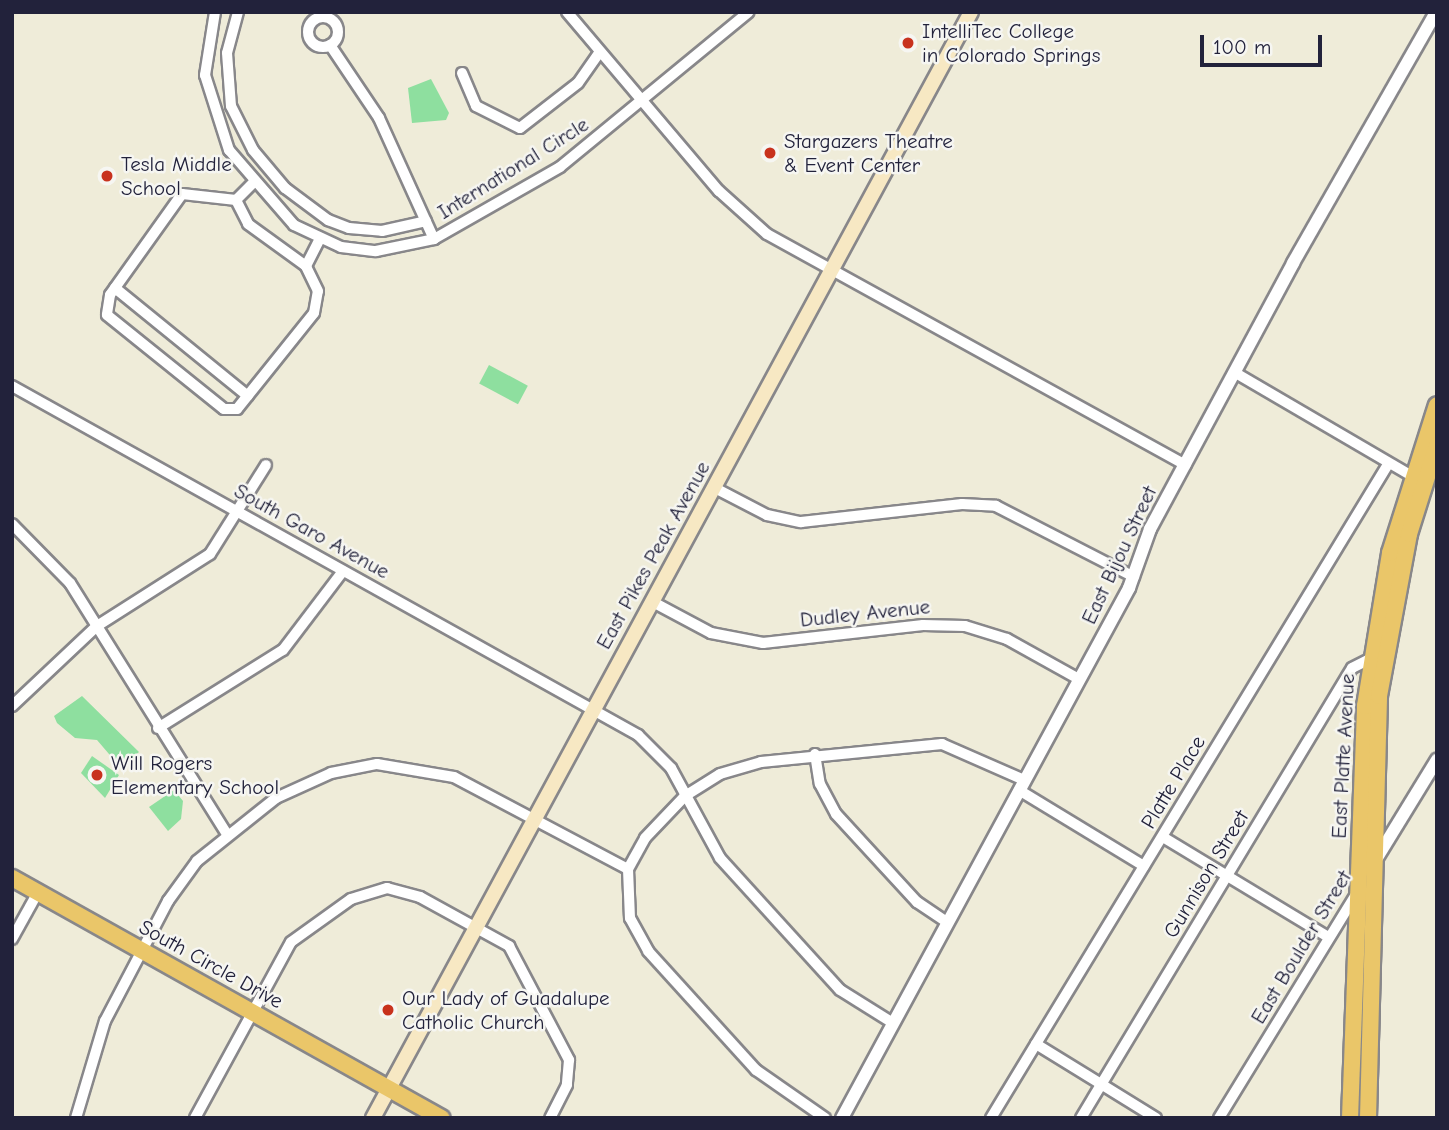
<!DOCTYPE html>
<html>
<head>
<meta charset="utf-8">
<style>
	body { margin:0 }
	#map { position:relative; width:1449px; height:1130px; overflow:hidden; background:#efecd9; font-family:"Comic Neue",sans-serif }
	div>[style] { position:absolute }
	.green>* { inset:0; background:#8edf9f; transform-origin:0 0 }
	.roads { filter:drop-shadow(2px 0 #88878a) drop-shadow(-2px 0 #88878a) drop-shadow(0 2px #88878a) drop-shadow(0 -2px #88878a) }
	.minor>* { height:10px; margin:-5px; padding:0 5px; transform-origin:5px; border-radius:5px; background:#fff }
	.minor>.ring { margin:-5px; padding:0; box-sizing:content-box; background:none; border:10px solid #fff; border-radius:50% }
	.tertiary>* { height:12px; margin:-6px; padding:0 6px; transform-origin:6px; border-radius:6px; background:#fff }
	.secondary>* { height:14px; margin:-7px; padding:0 7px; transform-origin:7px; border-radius:7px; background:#f7e8c3 }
	.primary>* { height:16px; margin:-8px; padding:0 8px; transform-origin:8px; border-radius:8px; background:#eac669 }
	.dots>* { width:19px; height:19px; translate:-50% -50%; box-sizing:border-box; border:4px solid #f6f6f2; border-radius:50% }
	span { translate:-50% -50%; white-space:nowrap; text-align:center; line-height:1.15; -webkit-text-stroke:5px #f6f6f2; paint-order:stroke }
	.poi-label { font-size:21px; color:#22223b }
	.left { translate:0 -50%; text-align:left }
	.street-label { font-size:21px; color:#22223b }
	.frame { position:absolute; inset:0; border:14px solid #22223b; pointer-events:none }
	.scale { position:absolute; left:1200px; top:35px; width:122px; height:32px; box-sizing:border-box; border:4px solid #22223b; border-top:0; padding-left:9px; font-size:21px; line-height:24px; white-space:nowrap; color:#22223b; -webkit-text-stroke:5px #f6f6f2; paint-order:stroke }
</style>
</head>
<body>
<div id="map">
	<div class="green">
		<i style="clip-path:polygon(431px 79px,449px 113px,446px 120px,412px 123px,408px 88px)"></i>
		<i style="left:489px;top:365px;width:44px;height:21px;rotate:28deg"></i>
		<i style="clip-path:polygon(82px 696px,139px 752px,121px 768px,97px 740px,75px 738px,57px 723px,54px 716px)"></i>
		<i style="clip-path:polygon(92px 756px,119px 775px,105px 798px,81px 773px)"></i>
		<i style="clip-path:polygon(174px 790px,183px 801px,181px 819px,168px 831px,149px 807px)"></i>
	</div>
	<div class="roads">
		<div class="minor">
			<i style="left:215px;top:12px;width:64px;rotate:99deg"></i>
			<i style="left:205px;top:75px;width:79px;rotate:72.3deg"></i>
			<i style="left:229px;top:150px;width:99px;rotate:49.1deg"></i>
			<i style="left:294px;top:225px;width:52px;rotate:25.1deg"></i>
			<i style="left:341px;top:247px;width:35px;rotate:7deg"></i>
			<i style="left:376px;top:251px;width:59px;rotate:-11.7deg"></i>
			<i style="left:434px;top:239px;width:145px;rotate:-29.7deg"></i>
			<i style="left:560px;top:167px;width:244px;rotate:-39.4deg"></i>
			<i style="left:238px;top:12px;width:42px;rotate:105deg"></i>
			<i style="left:227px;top:53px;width:53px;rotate:85.7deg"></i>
			<i style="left:231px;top:106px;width:49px;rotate:63.4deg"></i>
			<i style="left:253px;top:150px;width:50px;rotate:49.9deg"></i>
			<i style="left:285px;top:188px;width:54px;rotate:36.7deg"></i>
			<i style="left:328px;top:220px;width:22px;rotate:21deg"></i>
			<i style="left:349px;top:228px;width:33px;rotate:5deg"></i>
			<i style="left:382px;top:231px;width:45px;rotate:-12.8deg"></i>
			<i style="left:567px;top:12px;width:235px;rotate:49.7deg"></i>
			<i style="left:719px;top:191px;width:64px;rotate:41.9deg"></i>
			<i style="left:767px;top:234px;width:478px;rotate:28.9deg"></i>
			<i class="ring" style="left:308px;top:17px;width:20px;height:20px"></i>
			<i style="left:330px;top:45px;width:88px;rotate:56.1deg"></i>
			<i style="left:379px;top:118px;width:133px;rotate:65.6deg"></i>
			<i style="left:462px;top:73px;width:36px;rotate:67deg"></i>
			<i style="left:476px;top:106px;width:49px;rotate:26.6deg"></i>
			<i style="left:520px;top:128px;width:73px;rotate:-37.8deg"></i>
			<i style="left:578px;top:83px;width:38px;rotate:-55deg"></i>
			<i style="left:253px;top:183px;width:24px;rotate:135deg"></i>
			<i style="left:236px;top:200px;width:54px;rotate:-173.7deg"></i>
			<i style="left:182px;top:194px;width:124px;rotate:125.5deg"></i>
			<i style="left:110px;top:295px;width:20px;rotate:99deg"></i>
			<i style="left:107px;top:315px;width:150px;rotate:38.8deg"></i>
			<i style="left:224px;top:409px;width:13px"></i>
			<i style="left:237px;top:409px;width:123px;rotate:-51.3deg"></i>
			<i style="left:314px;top:313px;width:22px;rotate:-80deg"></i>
			<i style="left:318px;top:291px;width:28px;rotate:-116deg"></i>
			<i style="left:306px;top:266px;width:30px;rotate:-63deg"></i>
			<i style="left:236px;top:200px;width:27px;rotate:63deg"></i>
			<i style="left:248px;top:224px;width:72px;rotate:35.9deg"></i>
			<i style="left:115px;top:288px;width:171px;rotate:39.1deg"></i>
			<i style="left:1234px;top:372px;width:212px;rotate:30.3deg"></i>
			<i style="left:12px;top:386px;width:717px;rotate:29.14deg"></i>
			<i style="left:638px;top:735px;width:47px;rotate:45deg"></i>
			<i style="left:671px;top:768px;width:102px;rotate:61.4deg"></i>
			<i style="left:720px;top:858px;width:178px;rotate:47.7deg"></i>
			<i style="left:840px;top:990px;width:62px;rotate:31.9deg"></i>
			<i style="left:713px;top:487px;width:61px;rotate:27.4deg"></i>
			<i style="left:767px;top:515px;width:35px;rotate:12deg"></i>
			<i style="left:801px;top:522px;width:162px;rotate:-6.4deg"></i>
			<i style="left:962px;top:504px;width:34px;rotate:3deg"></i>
			<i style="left:996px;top:506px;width:155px;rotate:27.2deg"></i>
			<i style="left:12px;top:524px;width:83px;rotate:45.5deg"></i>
			<i style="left:70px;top:583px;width:295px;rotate:58deg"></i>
			<i style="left:651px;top:601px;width:68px;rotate:28.1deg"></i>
			<i style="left:711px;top:633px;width:53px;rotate:10.9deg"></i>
			<i style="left:763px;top:643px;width:161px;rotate:-6.4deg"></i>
			<i style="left:923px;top:625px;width:42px;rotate:1.4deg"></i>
			<i style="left:965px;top:626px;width:44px;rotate:17.2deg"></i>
			<i style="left:1007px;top:639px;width:82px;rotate:29.1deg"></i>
			<i style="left:12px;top:706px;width:117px;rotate:-43.3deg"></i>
			<i style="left:97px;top:626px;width:134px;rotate:-32.5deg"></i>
			<i style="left:210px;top:554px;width:105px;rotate:-57.8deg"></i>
			<i style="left:158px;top:728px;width:147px;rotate:-32deg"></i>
			<i style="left:283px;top:650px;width:99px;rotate:-52.8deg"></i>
			<i style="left:815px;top:754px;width:30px;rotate:81deg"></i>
			<i style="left:820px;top:784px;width:34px;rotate:62deg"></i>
			<i style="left:836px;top:814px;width:120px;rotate:47.4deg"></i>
			<i style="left:917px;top:902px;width:37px;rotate:34deg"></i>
			<i style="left:1019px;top:790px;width:146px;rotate:31.3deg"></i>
			<i style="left:1163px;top:837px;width:193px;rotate:31.2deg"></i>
			<i style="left:628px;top:869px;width:35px;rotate:-61deg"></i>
			<i style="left:645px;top:838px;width:58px;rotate:-46.4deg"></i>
			<i style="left:685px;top:796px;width:41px;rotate:-32.2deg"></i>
			<i style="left:720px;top:774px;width:43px;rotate:-16.3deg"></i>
			<i style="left:761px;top:762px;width:182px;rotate:-5.7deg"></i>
			<i style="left:942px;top:744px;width:90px;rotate:23.7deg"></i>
			<i style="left:12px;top:939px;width:54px;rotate:-61deg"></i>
			<i style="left:1036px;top:1044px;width:141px;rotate:31.7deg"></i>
			<i style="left:76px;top:1118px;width:101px;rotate:-73.4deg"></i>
			<i style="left:105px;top:1021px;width:136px;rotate:-62.3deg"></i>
			<i style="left:168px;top:901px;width:49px;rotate:-54.1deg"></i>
			<i style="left:197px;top:861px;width:101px;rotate:-38.6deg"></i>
			<i style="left:276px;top:798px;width:60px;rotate:-24.4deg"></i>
			<i style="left:331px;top:773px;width:47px;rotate:-11.1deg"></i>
			<i style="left:377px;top:764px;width:78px;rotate:9.6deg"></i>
			<i style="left:454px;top:777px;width:197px;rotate:27.9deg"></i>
			<i style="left:628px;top:869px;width:49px;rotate:87.7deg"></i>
			<i style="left:630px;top:918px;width:38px;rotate:61deg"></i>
			<i style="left:648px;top:951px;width:161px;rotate:47.8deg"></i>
			<i style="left:756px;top:1070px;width:84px;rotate:34.8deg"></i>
			<i style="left:195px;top:1118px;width:200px;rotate:-61.4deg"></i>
			<i style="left:291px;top:942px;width:74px;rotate:-35.6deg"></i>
			<i style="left:351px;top:899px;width:38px;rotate:-17deg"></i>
			<i style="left:387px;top:888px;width:34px;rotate:15deg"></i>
			<i style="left:420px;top:897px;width:102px;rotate:28.8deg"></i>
			<i style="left:509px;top:946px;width:129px;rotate:62.2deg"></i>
			<i style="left:569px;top:1060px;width:25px;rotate:95deg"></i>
			<i style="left:567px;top:1085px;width:37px;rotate:117deg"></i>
			<i style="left:991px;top:1118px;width:763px;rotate:-58.73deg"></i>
			<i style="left:1081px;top:1118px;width:525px;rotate:-58.94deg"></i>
			<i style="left:1352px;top:668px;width:20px;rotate:-27deg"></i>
			<i style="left:1219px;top:1118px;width:264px;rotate:-58.5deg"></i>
		</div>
		<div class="tertiary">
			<i style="left:1375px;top:861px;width:119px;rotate:-58.5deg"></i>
			<i style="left:842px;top:1118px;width:603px;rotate:-61.56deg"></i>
			<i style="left:1129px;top:588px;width:63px;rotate:-70.4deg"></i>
			<i style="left:1150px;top:529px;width:302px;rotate:-61.7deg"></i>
			<i style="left:1293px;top:263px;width:289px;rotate:-60.3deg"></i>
		</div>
		<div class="secondary">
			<i style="left:373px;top:1118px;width:1257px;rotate:-61.6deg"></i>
		</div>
		<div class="primary">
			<i style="left:12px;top:878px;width:492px;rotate:29.2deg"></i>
			<i style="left:1350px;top:1118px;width:412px;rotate:-87.9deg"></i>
			<i style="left:1365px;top:706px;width:155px;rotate:-80.7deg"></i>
			<i style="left:1390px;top:553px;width:155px;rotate:-72.4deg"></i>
			<i style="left:1368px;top:1118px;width:422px;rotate:-88.5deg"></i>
			<i style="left:1379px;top:696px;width:165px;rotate:-79.5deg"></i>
			<i style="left:1409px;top:534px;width:93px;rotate:-72.5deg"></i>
		</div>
	</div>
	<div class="dots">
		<i style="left:908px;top:43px;background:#c8321e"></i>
		<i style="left:770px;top:153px;background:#c8321e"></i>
		<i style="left:107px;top:176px;background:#c8321e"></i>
		<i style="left:97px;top:775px;background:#c8321e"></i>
		<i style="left:388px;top:1010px;background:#c8321e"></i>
	</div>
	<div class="poi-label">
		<span class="left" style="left:922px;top:43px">IntelliTec College<br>in Colorado Springs</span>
		<span class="left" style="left:784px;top:153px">Stargazers Theatre<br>&amp; Event Center</span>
		<span class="left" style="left:121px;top:176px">Tesla Middle<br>School</span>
		<span class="left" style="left:111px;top:775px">Will Rogers<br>Elementary School</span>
		<span class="left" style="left:402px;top:1010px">Our Lady of Guadalupe<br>Catholic Church</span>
	</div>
	<div class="street-label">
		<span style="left:513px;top:168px;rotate:-32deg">International Circle</span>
		<span style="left:312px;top:531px;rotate:29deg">South Garo Avenue</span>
		<span style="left:653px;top:555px;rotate:-61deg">East Pikes Peak Avenue</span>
		<span style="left:1119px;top:555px;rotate:-65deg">East Bijou Street</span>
		<span style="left:865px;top:613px;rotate:-6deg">Dudley Avenue</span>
		<span style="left:1343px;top:756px;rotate:-87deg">East Platte Avenue</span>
		<span style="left:1173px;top:782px;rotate:-59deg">Platte Place</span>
		<span style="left:1206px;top:874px;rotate:-59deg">Gunnison Street</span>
		<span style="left:1301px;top:947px;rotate:-59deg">East Boulder Street</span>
		<span style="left:211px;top:964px;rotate:29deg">South Circle Drive</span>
	</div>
	<div class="frame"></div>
	<div class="scale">100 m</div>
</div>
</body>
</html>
